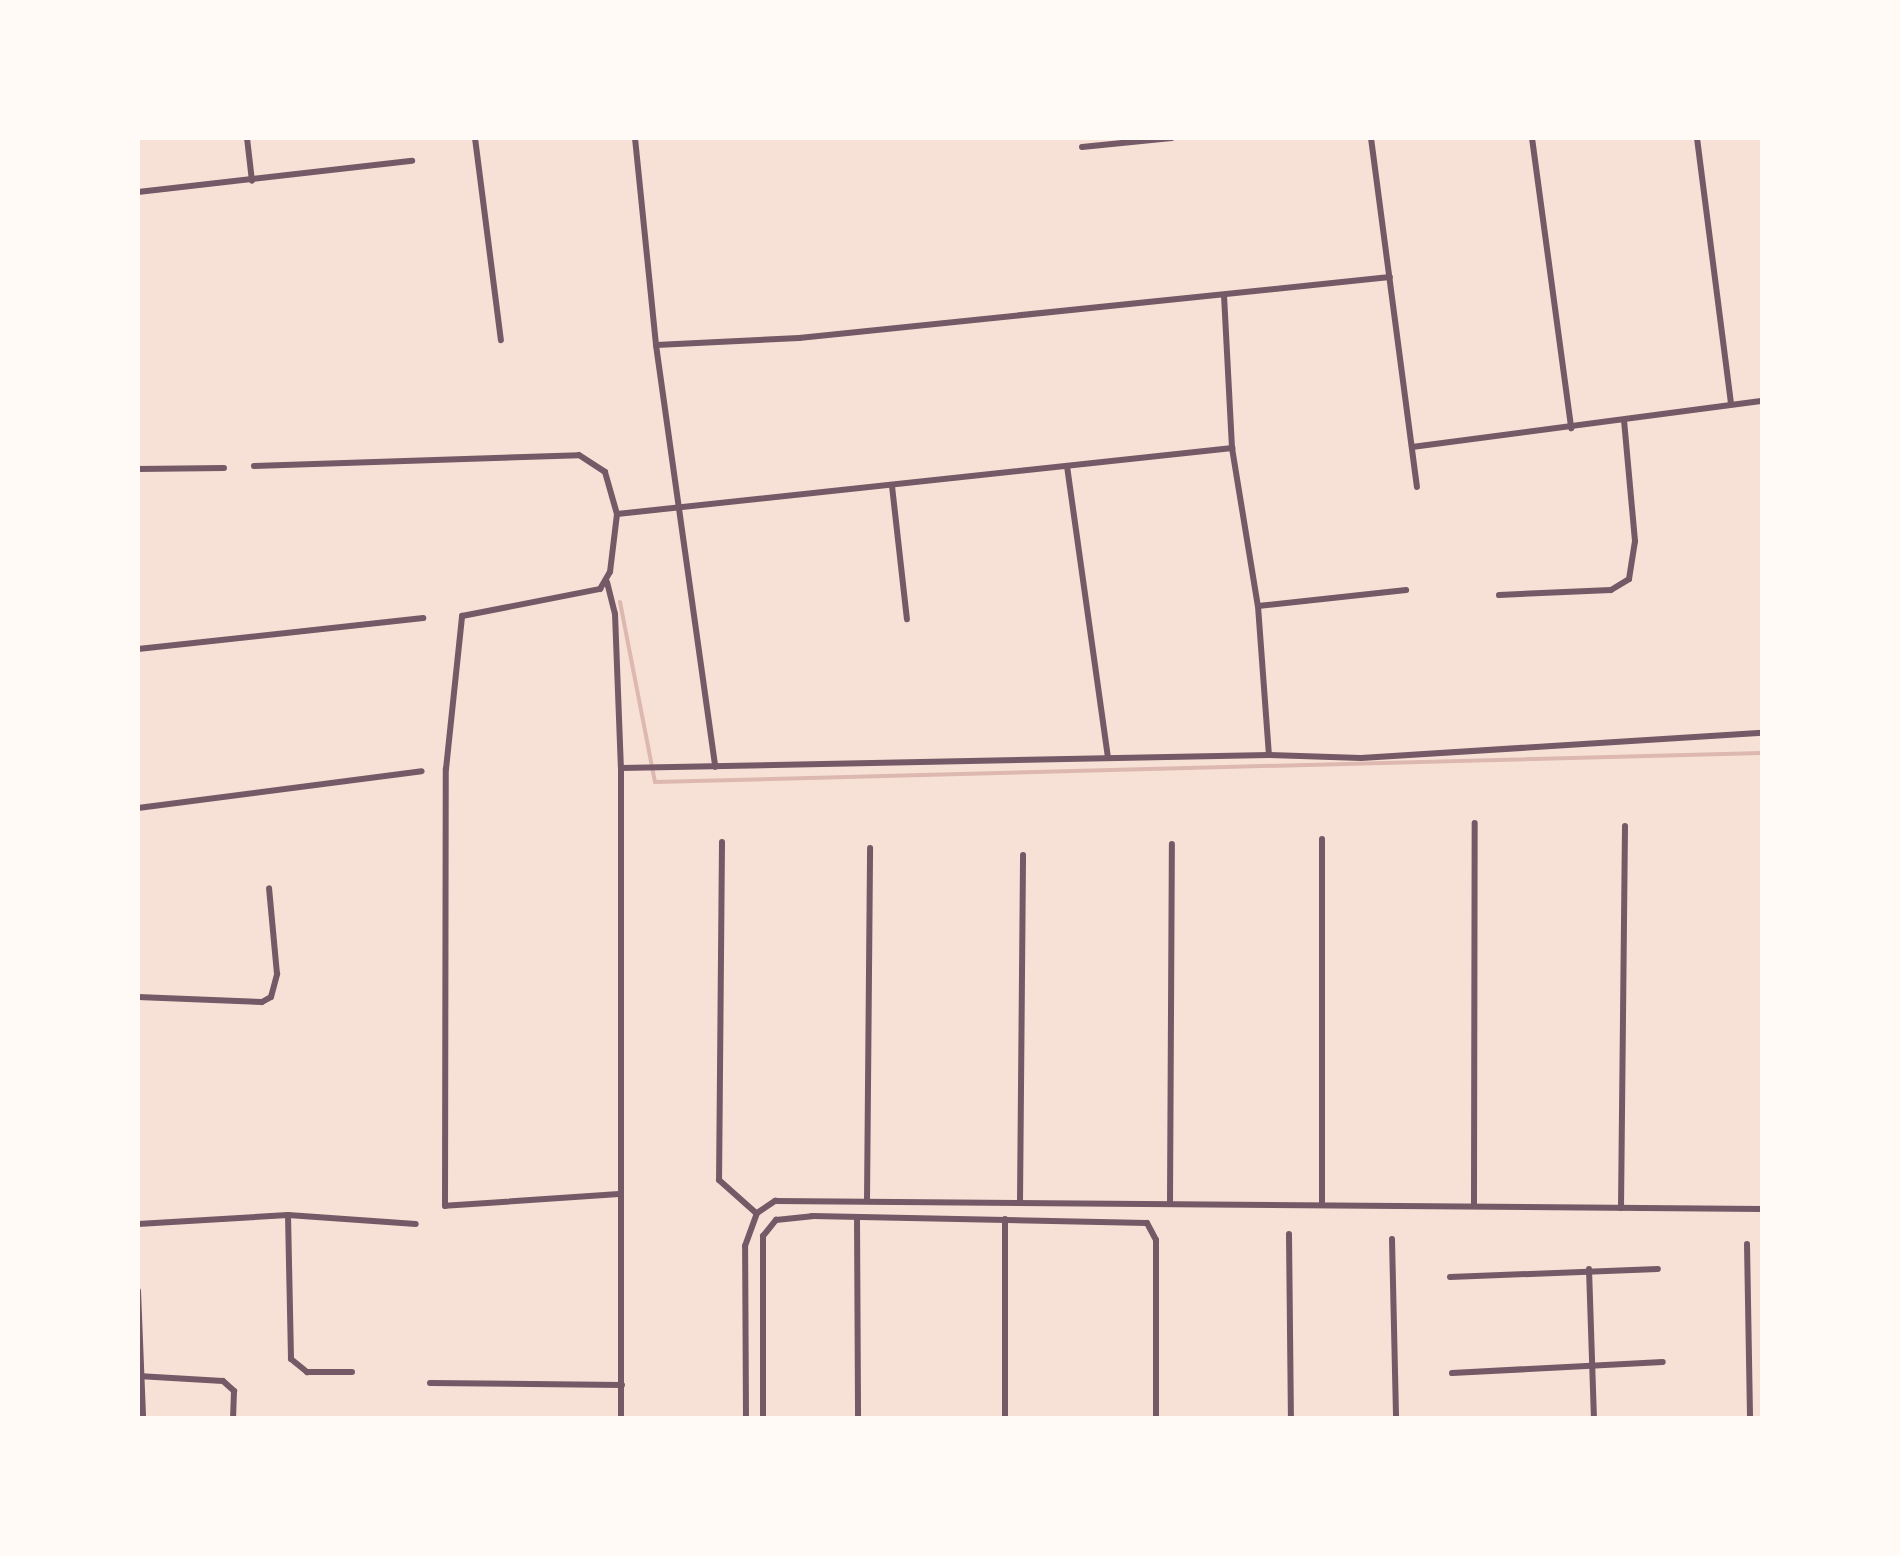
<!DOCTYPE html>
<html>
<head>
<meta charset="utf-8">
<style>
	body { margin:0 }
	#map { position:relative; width:1900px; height:1556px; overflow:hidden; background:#f7e1d7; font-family:"PT Sans Narrow",sans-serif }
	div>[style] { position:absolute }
	.stream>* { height:4px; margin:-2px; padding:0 2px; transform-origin:2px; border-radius:2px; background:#dcb8b0 }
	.minor>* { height:6px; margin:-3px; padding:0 3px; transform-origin:3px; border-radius:3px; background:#755966 }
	span { translate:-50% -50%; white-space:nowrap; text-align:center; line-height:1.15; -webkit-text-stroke:9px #fffaf5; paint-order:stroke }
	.frame { position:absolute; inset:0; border:140px solid #fffaf5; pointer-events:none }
</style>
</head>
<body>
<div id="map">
	<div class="stream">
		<i style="left:620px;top:602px;width:183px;rotate:79deg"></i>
		<i style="left:655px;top:782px;width:1107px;rotate:-1.5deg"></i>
	</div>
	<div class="minor">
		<i style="left:247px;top:138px;width:43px;rotate:83.4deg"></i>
		<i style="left:475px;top:138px;width:204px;rotate:82.7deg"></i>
		<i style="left:635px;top:138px;width:208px;rotate:84.2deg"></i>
		<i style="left:656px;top:345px;width:426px;rotate:82deg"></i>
		<i style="left:1371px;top:138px;width:352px;rotate:82.5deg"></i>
		<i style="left:1532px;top:138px;width:293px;rotate:82.3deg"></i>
		<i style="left:1697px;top:138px;width:268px;rotate:82.7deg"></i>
		<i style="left:1082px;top:147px;width:90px;rotate:-5.7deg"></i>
		<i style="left:138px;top:192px;width:276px;rotate:-6.5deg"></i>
		<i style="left:656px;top:345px;width:143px;rotate:-2.8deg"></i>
		<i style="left:799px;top:338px;width:594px;rotate:-5.89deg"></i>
		<i style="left:1412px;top:447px;width:352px;rotate:-7.5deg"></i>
		<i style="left:1232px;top:448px;width:160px;rotate:80.7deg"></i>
		<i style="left:1258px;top:606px;width:149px;rotate:85.8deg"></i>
		<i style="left:1269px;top:755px;width:92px;rotate:1.9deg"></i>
		<i style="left:1361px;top:758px;width:402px;rotate:-3.6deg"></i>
		<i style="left:254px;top:466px;width:325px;rotate:-1.9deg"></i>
		<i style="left:579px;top:455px;width:31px;rotate:33deg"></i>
		<i style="left:605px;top:472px;width:44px;rotate:74.1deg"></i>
		<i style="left:1067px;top:466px;width:294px;rotate:82deg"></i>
		<i style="left:138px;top:469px;width:86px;rotate:-0.7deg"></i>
		<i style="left:892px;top:486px;width:134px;rotate:83.6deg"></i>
		<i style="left:607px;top:582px;width:33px;rotate:76deg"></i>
		<i style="left:615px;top:614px;width:154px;rotate:87.8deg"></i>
		<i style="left:621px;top:768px;width:650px;rotate:90deg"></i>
		<i style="left:1499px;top:595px;width:112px;rotate:-2.6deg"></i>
		<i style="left:1611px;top:590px;width:21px;rotate:-31deg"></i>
		<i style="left:1629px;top:579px;width:38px;rotate:-81deg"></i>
		<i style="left:1635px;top:541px;width:121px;rotate:-95.2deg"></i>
		<i style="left:1258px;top:606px;width:149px;rotate:-6.2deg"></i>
		<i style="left:138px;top:649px;width:287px;rotate:-6.2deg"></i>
		<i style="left:621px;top:768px;width:648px;rotate:-1.15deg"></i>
		<i style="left:138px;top:808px;width:286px;rotate:-7.4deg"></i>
		<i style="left:1322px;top:839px;width:366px;rotate:90deg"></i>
		<i style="left:722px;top:842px;width:338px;rotate:90.5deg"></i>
		<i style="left:719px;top:1180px;width:50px;rotate:41.7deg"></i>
		<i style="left:138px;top:997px;width:124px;rotate:2.3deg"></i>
		<i style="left:262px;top:1002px;width:10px;rotate:-29deg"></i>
		<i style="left:271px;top:997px;width:24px;rotate:-75deg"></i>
		<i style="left:277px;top:974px;width:86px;rotate:-95.3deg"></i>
		<i style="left:619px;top:1194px;width:174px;rotate:176.1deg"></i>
		<i style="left:445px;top:1206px;width:437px;rotate:-89.9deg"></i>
		<i style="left:446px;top:769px;width:154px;rotate:-84deg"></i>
		<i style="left:462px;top:616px;width:141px;rotate:-11.1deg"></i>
		<i style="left:600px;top:589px;width:20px;rotate:-60deg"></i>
		<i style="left:610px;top:572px;width:58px;rotate:-83.1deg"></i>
		<i style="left:617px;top:514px;width:619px;rotate:-6.13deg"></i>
		<i style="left:1232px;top:448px;width:153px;rotate:-93deg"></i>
		<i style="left:867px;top:1201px;width:353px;rotate:-89.5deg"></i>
		<i style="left:1020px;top:1203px;width:348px;rotate:-89.5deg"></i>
		<i style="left:1170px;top:1203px;width:359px;rotate:-89.7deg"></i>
		<i style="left:1474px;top:1206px;width:383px;rotate:-89.9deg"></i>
		<i style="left:1621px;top:1208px;width:382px;rotate:-89.4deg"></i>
		<i style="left:288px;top:1215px;width:144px;rotate:88.8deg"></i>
		<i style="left:291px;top:1359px;width:21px;rotate:39deg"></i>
		<i style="left:307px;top:1372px;width:45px"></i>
		<i style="left:857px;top:1217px;width:201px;rotate:89.7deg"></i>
		<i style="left:138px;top:1224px;width:150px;rotate:-3.4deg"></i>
		<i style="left:288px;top:1215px;width:128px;rotate:4deg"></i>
		<i style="left:1289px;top:1234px;width:184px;rotate:89.4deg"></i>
		<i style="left:1392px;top:1239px;width:179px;rotate:88.7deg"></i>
		<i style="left:1747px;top:1244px;width:174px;rotate:89deg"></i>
		<i style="left:1589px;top:1269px;width:149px;rotate:88.1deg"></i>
		<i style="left:1450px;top:1277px;width:208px;rotate:-2.2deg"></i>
		<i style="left:138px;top:1291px;width:127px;rotate:87.7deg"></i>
		<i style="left:1452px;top:1373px;width:211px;rotate:-3deg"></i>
		<i style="left:138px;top:1376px;width:85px;rotate:3.4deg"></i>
		<i style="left:223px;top:1381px;width:15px;rotate:42deg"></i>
		<i style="left:234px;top:1391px;width:27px;rotate:92deg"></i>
		<i style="left:430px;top:1383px;width:192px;rotate:0.6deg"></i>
		<i style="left:746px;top:1418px;width:172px;rotate:-90.3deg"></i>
		<i style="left:745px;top:1246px;width:35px;rotate:-70deg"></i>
		<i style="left:757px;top:1213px;width:22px;rotate:-34deg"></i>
		<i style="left:775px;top:1201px;width:987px;rotate:0.46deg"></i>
		<i style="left:763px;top:1418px;width:182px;rotate:-90deg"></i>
		<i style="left:763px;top:1236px;width:21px;rotate:-51deg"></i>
		<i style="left:776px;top:1220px;width:36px;rotate:-6deg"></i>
		<i style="left:812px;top:1216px;width:335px;rotate:1.2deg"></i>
		<i style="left:1147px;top:1223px;width:19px;rotate:62deg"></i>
		<i style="left:1156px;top:1240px;width:178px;rotate:90deg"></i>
		<i style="left:1005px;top:1418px;width:199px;rotate:-90deg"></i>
	</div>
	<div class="frame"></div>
</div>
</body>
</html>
